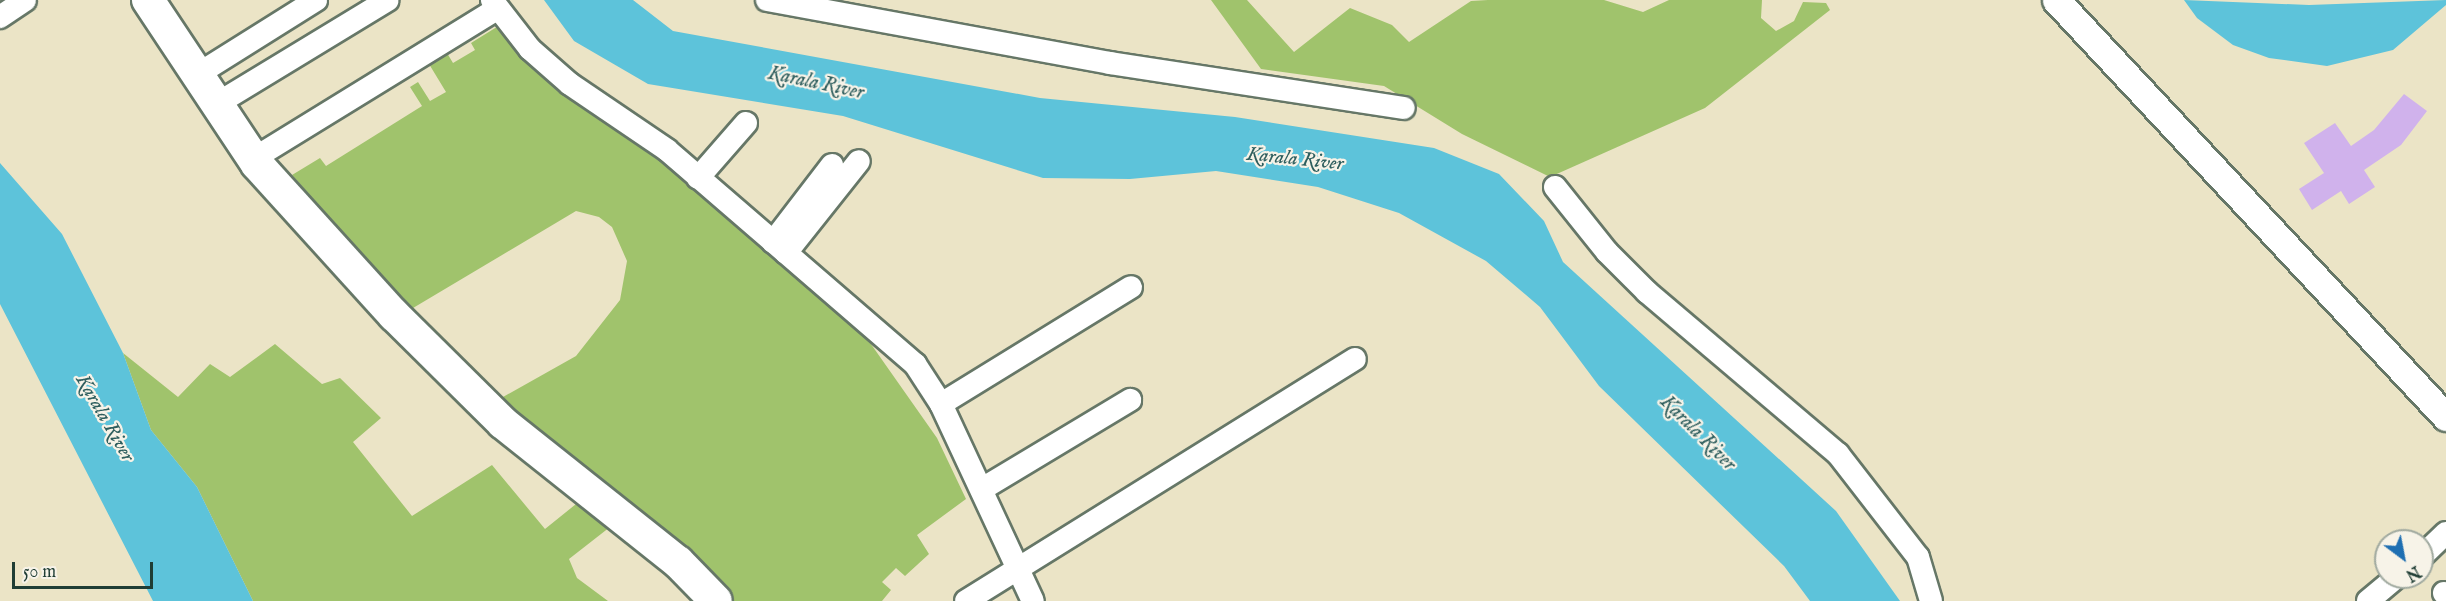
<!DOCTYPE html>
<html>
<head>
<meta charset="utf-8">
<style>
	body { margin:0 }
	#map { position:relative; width:2446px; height:601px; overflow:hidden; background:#ebe4c6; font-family:"IM FELL English",serif }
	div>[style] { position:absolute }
	.green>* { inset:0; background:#a0c36c }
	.water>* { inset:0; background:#5dc3da }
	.building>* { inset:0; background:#d0b2ec }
	.roads { filter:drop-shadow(2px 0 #667767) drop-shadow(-2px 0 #667767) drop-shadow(0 2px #667767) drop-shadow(0 -2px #667767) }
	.minor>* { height:22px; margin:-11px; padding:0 11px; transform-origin:11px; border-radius:11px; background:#fff }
	.tertiary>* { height:27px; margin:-13.5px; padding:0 13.5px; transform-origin:13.5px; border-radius:13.5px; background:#fff }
	.secondary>* { height:32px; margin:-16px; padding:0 16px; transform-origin:16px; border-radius:16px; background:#fff }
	span { translate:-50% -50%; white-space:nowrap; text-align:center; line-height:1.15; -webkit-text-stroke:4.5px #f7f3e8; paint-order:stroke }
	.water-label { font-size:20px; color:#2e5e5e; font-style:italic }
	.north { position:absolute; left:2374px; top:529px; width:60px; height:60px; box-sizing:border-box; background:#f7f3e8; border:2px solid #a1aaa0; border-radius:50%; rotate:148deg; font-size:16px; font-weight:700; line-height:24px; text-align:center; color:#1f3d34 }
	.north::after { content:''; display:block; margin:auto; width:21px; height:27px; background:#1f6fb2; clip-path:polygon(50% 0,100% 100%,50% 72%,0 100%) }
	.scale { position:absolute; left:12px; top:562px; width:141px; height:27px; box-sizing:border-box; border:3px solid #1f3d34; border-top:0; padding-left:8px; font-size:18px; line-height:21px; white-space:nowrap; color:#1f3d34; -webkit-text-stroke:4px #f7f3e8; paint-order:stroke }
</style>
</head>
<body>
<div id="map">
	<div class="green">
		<i style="clip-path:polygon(1211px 0,1247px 0,1294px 52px,1350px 8px,1392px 25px,1409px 42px,1471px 1px,1488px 0,1604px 0,1643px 12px,1669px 0,1762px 0,1761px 18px,1776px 31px,1794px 21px,1803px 2px,1826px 3px,1830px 10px,1705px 108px,1550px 177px,1462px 134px,1384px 86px,1261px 69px)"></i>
		<i style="clip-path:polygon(500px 25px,667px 156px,866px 337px,937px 438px,966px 499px,917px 535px,929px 554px,905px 576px,896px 568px,882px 582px,891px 590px,882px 601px,731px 601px,494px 402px,576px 356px,620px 300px,627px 261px,612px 227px,599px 217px,576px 211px,408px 311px,292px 175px,320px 158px,326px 166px,422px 106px,410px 87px,418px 82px,430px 101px,446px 92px,429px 64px,447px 53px,453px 63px,475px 50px,471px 43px)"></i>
		<i style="clip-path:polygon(275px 344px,322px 384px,340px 378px,381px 418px,353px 442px,412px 516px,492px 465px,545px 529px,581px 500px,610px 527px,569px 559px,577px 578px,608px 601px,253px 601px,197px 487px,151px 430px,123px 353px,178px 397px,210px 364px,230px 377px)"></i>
	</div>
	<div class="water">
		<i style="clip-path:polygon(544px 0,633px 0,673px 31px,1040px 98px,1235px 117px,1434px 148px,1499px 174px,1544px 221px,1563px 262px,1836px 511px,1900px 601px,1810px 601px,1784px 566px,1599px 386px,1540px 307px,1486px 261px,1399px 213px,1318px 187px,1216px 171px,1130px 179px,1043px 178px,843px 116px,648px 84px,574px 41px)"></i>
		<i style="clip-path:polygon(2184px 0,2309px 5px,2446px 0,2446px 5px,2393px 50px,2327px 66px,2269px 58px,2233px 45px,2197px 18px)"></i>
		<i style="clip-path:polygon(0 163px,62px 234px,123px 353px,151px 430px,197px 487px,253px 601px,153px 601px,0 304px)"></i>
	</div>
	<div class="building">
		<i style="clip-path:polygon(2404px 94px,2427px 111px,2401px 145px,2364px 170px,2375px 187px,2349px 204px,2341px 191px,2312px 210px,2299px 189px,2324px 173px,2304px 143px,2335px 123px,2351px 146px,2374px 130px)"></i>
	</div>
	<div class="roads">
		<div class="minor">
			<i style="left:492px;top:0;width:62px;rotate:52.2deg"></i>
			<i style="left:530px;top:49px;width:53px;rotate:41.2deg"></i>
			<i style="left:570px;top:84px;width:117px;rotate:34.2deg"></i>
			<i style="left:667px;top:150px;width:328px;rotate:40.8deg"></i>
			<i style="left:915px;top:364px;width:48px;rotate:57deg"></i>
			<i style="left:941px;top:404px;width:217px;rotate:65deg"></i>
			<i style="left:767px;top:0;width:349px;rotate:10.4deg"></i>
			<i style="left:1110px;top:63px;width:297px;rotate:8.7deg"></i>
			<i style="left:0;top:17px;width:30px;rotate:-34deg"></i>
			<i style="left:195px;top:76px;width:143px;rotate:-32.1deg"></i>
			<i style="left:215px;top:105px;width:202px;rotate:-31.3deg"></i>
			<i style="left:253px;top:159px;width:286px;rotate:-31.6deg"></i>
			<i style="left:698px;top:178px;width:73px;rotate:-48.9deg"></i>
			<i style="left:1555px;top:187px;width:83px;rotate:51.3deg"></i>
			<i style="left:1607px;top:252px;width:57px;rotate:45deg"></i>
			<i style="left:1647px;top:292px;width:250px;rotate:40.3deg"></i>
			<i style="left:1838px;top:454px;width:130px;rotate:52.2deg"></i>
			<i style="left:1918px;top:557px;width:46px;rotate:73.5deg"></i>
			<i style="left:773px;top:242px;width:97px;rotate:-52.5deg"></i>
			<i style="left:786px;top:253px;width:117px;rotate:-51.6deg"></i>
			<i style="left:941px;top:404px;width:223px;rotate:-31.6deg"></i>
			<i style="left:982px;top:489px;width:173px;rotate:-31deg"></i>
			<i style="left:2422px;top:556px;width:33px;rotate:-44deg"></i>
			<i style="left:2444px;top:593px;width:3px;rotate:45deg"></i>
			<i style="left:966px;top:601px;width:458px;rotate:-31.9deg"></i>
			<i style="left:2368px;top:601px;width:38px;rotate:-40deg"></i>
		</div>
		<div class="tertiary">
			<i style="left:2056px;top:0;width:571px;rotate:46.92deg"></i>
		</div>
		<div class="secondary">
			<i style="left:148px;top:0;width:197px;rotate:56.4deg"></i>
			<i style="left:257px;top:164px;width:204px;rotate:47.8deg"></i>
			<i style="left:394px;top:315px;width:153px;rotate:44.7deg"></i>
			<i style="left:503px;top:423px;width:223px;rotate:38.5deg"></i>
			<i style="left:678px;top:562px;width:54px;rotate:45.7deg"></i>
		</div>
	</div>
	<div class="water-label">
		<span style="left:816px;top:83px;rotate:12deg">Karala River</span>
		<span style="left:1295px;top:159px;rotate:6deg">Karala River</span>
		<span style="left:105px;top:418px;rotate:60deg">Karala River</span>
		<span style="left:1698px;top:433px;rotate:45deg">Karala River</span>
	</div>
	<div class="north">N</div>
	<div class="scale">50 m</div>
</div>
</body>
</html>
